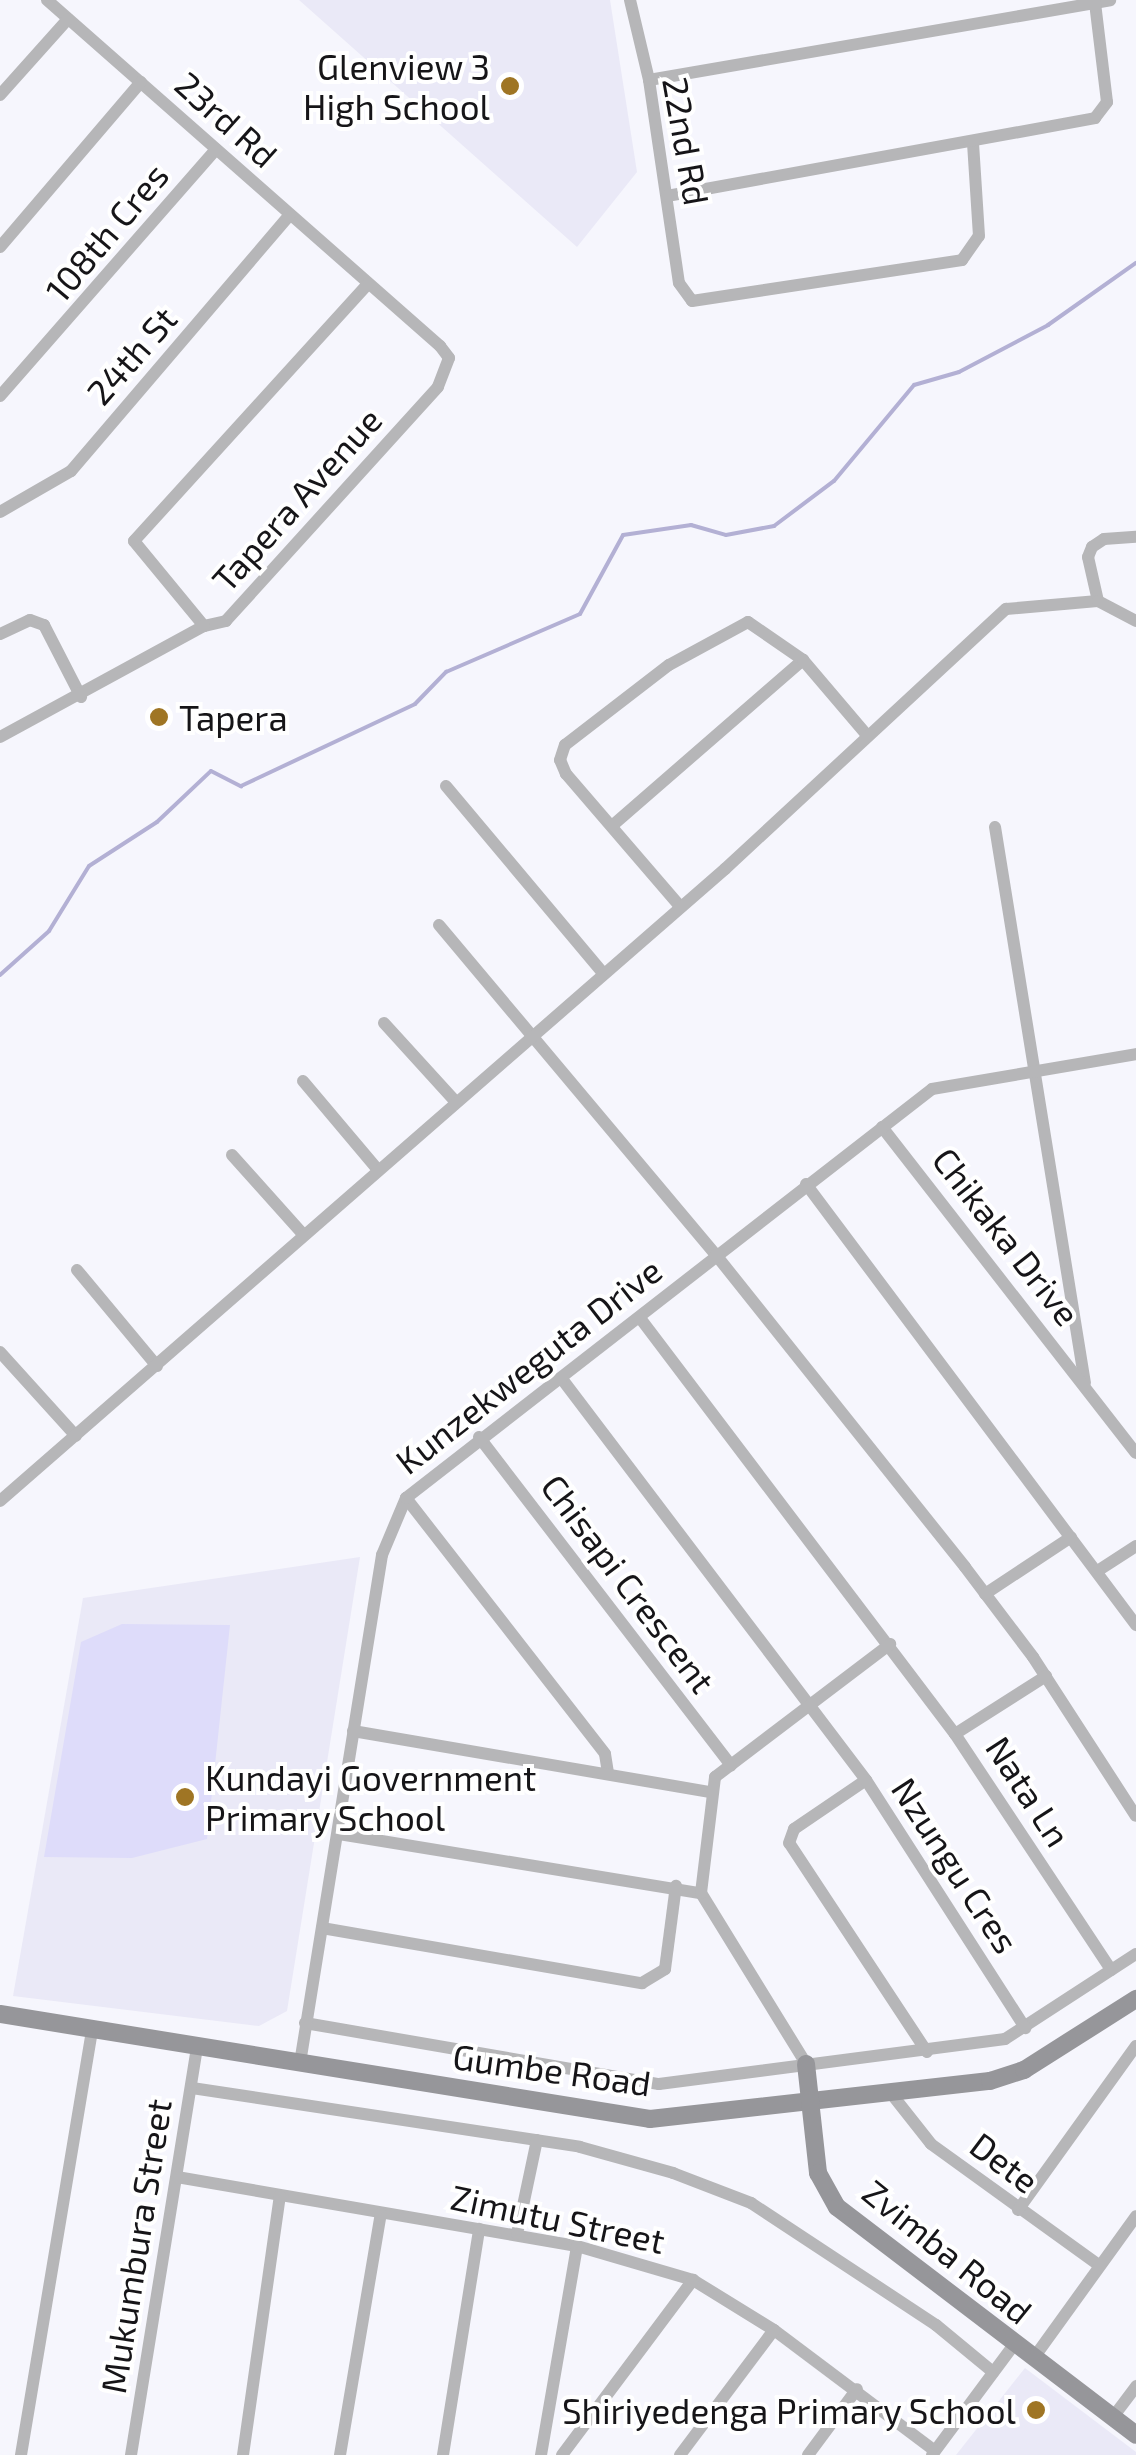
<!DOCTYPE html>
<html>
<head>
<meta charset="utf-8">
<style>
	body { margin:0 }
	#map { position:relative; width:1136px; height:2455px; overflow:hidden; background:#f6f6fd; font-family:"Exo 2",sans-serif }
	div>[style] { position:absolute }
	.built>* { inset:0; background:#eae9f7 }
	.green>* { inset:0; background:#dedcfa }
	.stream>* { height:4px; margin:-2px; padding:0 2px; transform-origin:2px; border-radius:2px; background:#b3b0d4 }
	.street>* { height:12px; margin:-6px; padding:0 6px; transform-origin:6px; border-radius:6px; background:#b6b6b8 }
	.secondary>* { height:18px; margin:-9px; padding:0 9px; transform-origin:9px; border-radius:9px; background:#96969a }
	.dots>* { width:28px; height:28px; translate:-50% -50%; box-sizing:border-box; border:5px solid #fff; border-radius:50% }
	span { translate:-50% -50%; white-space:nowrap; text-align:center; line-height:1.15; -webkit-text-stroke:8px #fff; paint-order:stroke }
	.poi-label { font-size:35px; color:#161518 }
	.right { translate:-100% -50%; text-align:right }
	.left { translate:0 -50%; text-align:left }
	.street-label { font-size:35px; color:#161518 }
</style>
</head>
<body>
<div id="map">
	<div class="built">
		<i style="clip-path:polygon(299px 0,610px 0,637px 172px,577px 247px)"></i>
		<i style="clip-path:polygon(360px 1557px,287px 2011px,259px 2026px,13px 1996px,83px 1598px)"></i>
		<i style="clip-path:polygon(1025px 2368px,1136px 2452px,1136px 2455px,956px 2455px)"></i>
	</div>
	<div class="green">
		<i style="clip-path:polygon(122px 1624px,230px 1625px,207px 1839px,132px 1858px,44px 1857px,81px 1642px)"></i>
	</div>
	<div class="stream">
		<i style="left:0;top:975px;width:66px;rotate:-41.9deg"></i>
		<i style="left:49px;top:931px;width:76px;rotate:-58.4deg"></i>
		<i style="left:89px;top:866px;width:81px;rotate:-32.9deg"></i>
		<i style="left:157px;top:822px;width:74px;rotate:-43.4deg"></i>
		<i style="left:211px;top:771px;width:34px;rotate:27deg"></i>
		<i style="left:241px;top:786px;width:192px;rotate:-25.2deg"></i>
		<i style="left:415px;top:704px;width:45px;rotate:-45.9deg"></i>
		<i style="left:446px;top:672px;width:146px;rotate:-23.4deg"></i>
		<i style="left:580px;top:614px;width:90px;rotate:-61.4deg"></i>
		<i style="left:623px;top:535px;width:69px;rotate:-8.4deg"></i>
		<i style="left:691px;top:525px;width:36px;rotate:16deg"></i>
		<i style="left:726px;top:535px;width:49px;rotate:-10.6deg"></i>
		<i style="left:774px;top:526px;width:75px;rotate:-36.9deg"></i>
		<i style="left:834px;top:481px;width:125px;rotate:-50.2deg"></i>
		<i style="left:914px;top:385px;width:47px;rotate:-16.1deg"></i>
		<i style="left:959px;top:372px;width:101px;rotate:-27.8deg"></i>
		<i style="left:1048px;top:325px;width:108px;rotate:-35.2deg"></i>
	</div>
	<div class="street">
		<i style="left:47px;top:0;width:524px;rotate:41.36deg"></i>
		<i style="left:440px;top:346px;width:15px;rotate:53deg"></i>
		<i style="left:449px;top:358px;width:31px;rotate:111deg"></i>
		<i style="left:438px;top:387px;width:316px;rotate:132.2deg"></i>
		<i style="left:226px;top:621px;width:23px;rotate:167deg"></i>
		<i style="left:204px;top:626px;width:110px;rotate:-129.5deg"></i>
		<i style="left:134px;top:541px;width:348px;rotate:-47.7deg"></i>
		<i style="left:630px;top:0;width:82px;rotate:76.6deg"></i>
		<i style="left:649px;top:80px;width:205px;rotate:81.6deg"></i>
		<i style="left:679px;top:283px;width:22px;rotate:54deg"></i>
		<i style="left:692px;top:301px;width:273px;rotate:-8.6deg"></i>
		<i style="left:962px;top:260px;width:29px;rotate:-55deg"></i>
		<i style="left:979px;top:236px;width:92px;rotate:-93.7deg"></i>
		<i style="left:649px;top:80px;width:468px;rotate:-9.8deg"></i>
		<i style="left:0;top:95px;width:102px;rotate:-48.2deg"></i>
		<i style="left:667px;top:196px;width:435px;rotate:-10.3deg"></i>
		<i style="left:1095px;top:118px;width:20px;rotate:-53deg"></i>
		<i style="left:1107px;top:102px;width:100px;rotate:-96.9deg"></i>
		<i style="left:0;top:247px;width:217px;rotate:-49.5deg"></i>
		<i style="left:0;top:396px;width:328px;rotate:-48.8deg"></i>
		<i style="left:0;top:512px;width:82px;rotate:-30deg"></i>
		<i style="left:71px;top:471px;width:337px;rotate:-49.5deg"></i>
		<i style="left:1098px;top:601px;width:45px;rotate:-102.8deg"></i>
		<i style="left:1088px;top:557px;width:11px;rotate:-68deg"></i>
		<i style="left:1092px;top:547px;width:14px;rotate:-34deg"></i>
		<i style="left:1104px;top:539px;width:32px;rotate:-4deg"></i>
		<i style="left:0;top:634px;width:33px;rotate:-25deg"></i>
		<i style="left:30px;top:620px;width:15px;rotate:20deg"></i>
		<i style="left:44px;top:625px;width:81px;rotate:62.8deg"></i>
		<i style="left:0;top:737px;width:232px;rotate:-28.6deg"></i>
		<i style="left:446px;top:786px;width:243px;rotate:50deg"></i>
		<i style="left:613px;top:825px;width:252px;rotate:-41deg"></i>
		<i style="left:995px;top:827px;width:563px;rotate:80.81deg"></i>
		<i style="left:678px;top:904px;width:172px;rotate:-130.7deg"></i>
		<i style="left:566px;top:774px;width:15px;rotate:-113deg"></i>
		<i style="left:560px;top:760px;width:16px;rotate:-72deg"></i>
		<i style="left:565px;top:745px;width:131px;rotate:-37.6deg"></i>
		<i style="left:669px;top:665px;width:90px;rotate:-28.6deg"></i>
		<i style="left:748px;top:622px;width:67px;rotate:34.6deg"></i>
		<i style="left:803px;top:660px;width:97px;rotate:49.6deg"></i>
		<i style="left:439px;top:925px;width:431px;rotate:50deg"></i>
		<i style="left:716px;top:1255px;width:399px;rotate:51.4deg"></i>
		<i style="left:965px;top:1567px;width:113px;rotate:52.9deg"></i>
		<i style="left:1033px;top:1657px;width:189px;rotate:57.1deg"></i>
		<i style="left:384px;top:1023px;width:107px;rotate:47.7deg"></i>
		<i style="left:303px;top:1081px;width:116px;rotate:49.9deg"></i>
		<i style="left:882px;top:1127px;width:413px;rotate:52.1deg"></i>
		<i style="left:232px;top:1155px;width:105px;rotate:48.1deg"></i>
		<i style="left:806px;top:1184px;width:551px;rotate:53.19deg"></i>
		<i style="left:77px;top:1270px;width:125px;rotate:50.2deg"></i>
		<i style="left:640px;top:1318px;width:522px;rotate:52.87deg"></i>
		<i style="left:955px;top:1734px;width:283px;rotate:56.5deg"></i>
		<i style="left:0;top:1352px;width:113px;rotate:47.9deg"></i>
		<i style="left:562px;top:1379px;width:503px;rotate:52.83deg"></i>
		<i style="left:479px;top:1437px;width:414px;rotate:52.5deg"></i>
		<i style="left:406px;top:1498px;width:324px;rotate:52.1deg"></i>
		<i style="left:605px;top:1754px;width:19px;rotate:81deg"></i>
		<i style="left:0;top:1501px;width:962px;rotate:-41.08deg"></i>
		<i style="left:725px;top:869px;width:383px;rotate:-42.8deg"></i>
		<i style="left:1006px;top:609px;width:92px;rotate:-5deg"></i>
		<i style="left:1098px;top:601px;width:43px;rotate:27.8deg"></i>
		<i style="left:1099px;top:1570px;width:44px;rotate:-33deg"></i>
		<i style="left:985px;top:1594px;width:103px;rotate:-33.5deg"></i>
		<i style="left:353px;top:1731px;width:361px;rotate:9.7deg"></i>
		<i style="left:955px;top:1734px;width:108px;rotate:-32.5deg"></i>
		<i style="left:339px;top:1834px;width:367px;rotate:9.3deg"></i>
		<i style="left:701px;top:1893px;width:201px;rotate:58.4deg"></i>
		<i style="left:701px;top:1893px;width:117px;rotate:-83.1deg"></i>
		<i style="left:715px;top:1777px;width:220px;rotate:-37.2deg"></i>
		<i style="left:322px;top:1928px;width:325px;rotate:9.8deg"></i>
		<i style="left:642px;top:1983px;width:27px;rotate:-31deg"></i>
		<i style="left:665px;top:1969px;width:84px;rotate:-82.5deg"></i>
		<i style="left:305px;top:2023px;width:359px;rotate:9.8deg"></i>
		<i style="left:659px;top:2084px;width:349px;rotate:-7.4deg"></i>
		<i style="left:1005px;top:2039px;width:156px;rotate:-33deg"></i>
		<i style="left:927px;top:2052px;width:250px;rotate:-123.4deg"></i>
		<i style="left:789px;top:1843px;width:15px;rotate:-70deg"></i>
		<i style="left:794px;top:1829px;width:87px;rotate:-34.2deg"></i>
		<i style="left:866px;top:1780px;width:295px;rotate:57.3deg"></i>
		<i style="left:300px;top:2063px;width:515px;rotate:-80.83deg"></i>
		<i style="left:382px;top:1555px;width:62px;rotate:-67.2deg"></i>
		<i style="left:406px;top:1498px;width:666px;rotate:-37.87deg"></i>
		<i style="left:932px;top:1089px;width:207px;rotate:-9.7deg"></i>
		<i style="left:192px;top:2088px;width:392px;rotate:8.6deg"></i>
		<i style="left:580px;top:2147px;width:97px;rotate:15.6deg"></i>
		<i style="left:673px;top:2173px;width:84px;rotate:21deg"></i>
		<i style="left:751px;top:2203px;width:222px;rotate:33.4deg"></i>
		<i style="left:936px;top:2325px;width:74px;rotate:39.5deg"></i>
		<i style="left:890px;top:2092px;width:66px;rotate:51.7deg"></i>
		<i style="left:931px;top:2144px;width:207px;rotate:35.8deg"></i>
		<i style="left:177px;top:2177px;width:406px;rotate:9.8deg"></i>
		<i style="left:577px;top:2246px;width:121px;rotate:16.3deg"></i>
		<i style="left:693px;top:2280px;width:95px;rotate:31.7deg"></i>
		<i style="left:774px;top:2330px;width:201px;rotate:36.9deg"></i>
		<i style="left:1018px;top:2210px;width:202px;rotate:-54.3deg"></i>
		<i style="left:517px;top:2234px;width:96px;rotate:-78deg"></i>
		<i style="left:1033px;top:2359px;width:176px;rotate:-54.2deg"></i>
		<i style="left:1113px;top:2417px;width:39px;rotate:-53deg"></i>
		<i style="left:21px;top:2455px;width:432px;rotate:-80.5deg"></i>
		<i style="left:131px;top:2455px;width:413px;rotate:-80.8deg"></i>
		<i style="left:243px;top:2455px;width:262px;rotate:-81.9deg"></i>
		<i style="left:340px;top:2455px;width:245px;rotate:-80.4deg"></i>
		<i style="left:443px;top:2455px;width:229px;rotate:-80.9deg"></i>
		<i style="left:541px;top:2455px;width:212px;rotate:-80.2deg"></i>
		<i style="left:562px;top:2455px;width:219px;rotate:-53.2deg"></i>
		<i style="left:680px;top:2455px;width:156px;rotate:-53.1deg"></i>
		<i style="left:808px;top:2455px;width:82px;rotate:-53.4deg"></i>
		<i style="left:932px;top:2455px;width:136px;rotate:-53.4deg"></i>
	</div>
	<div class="secondary">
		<i style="left:0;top:2014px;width:658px;rotate:9.18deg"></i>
		<i style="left:650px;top:2119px;width:342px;rotate:-6.4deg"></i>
		<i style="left:990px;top:2081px;width:36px;rotate:-18deg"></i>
		<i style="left:1024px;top:2070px;width:133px;rotate:-32.4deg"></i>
		<i style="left:806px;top:2064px;width:110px;rotate:83.7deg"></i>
		<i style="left:818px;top:2173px;width:39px;rotate:61deg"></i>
		<i style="left:837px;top:2207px;width:376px;rotate:37.3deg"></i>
	</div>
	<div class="dots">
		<i style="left:510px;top:86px;background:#9f7524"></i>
		<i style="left:159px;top:717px;background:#9f7524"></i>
		<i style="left:185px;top:1797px;background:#9f7524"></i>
		<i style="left:1036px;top:2410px;background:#9f7524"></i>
	</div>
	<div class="poi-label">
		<span class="right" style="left:490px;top:86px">Glenview 3<br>High School</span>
		<span class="left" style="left:179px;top:717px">Tapera</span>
		<span class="left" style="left:205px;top:1797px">Kundayi Government<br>Primary School</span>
		<span class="right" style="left:1016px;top:2410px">Shiriyedenga Primary School</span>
	</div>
	<div class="street-label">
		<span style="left:227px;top:119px;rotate:42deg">23rd Rd</span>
		<span style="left:687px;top:141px;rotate:80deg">22nd Rd</span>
		<span style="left:106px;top:232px;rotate:-50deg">108th Cres</span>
		<span style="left:131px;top:355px;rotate:-49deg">24th St</span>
		<span style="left:296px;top:499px;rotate:-48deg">Tapera Avenue</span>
		<span style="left:1007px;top:1236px;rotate:52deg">Chikaka Drive</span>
		<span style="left:528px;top:1365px;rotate:-38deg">Kunzekweguta Drive</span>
		<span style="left:629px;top:1583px;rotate:53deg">Chisapi Crescent</span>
		<span style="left:1029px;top:1791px;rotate:57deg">Nata Ln</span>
		<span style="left:956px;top:1865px;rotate:57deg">Nzungu Cres</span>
		<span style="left:552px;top:2069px;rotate:8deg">Gumbe Road</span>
		<span style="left:1005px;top:2162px;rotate:37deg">Dete</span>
		<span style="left:558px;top:2218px;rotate:12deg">Zimutu Street</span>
		<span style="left:135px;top:2246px;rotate:-81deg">Mukumbura Street</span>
		<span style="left:948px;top:2251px;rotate:39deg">Zvimba Road</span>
	</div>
</div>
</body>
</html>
